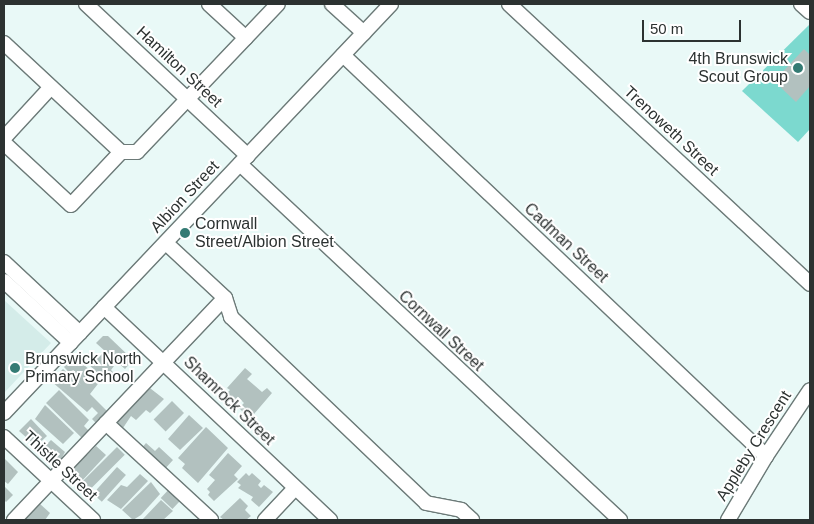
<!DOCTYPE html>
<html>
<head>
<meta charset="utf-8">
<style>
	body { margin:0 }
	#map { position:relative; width:814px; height:524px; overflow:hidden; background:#e9f9f7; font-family:Arial,sans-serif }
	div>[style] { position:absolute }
	.built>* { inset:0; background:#d4ece9 }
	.green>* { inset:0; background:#7cd9cf }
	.building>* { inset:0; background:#b2c1bf; transform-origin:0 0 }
	.roads { filter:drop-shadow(1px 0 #6c7a78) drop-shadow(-1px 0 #6c7a78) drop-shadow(0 1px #6c7a78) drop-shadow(0 -1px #6c7a78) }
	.minor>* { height:14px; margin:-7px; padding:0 7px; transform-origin:7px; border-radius:7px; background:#fff }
	.dots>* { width:14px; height:14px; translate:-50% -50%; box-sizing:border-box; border:2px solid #fff; border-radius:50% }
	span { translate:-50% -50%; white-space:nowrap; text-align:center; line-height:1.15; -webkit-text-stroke:4px #fff; paint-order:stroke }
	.poi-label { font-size:16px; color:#2c3231 }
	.right { translate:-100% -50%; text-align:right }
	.left { translate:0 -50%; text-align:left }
	.street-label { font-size:16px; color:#2c3231 }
	.frame { position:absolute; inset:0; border:5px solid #2c3231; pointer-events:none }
	.scale { position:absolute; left:642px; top:20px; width:99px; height:22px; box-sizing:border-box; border:2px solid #2c3231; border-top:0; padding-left:6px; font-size:15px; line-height:18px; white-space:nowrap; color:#2c3231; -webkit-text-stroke:4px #fff; paint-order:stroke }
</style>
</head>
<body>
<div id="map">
	<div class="built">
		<i style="clip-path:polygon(4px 300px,51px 343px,4px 393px,4px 299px)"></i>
	</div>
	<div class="green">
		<i style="clip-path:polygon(809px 25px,810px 129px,798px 142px,742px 91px)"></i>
	</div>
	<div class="building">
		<i style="clip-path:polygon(804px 49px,810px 55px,810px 86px,796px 102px,774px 81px)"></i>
		<i style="clip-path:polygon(103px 336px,108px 336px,131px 358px,133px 360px,125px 369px,96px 343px)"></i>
		<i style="clip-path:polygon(91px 351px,98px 358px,102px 354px,114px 366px,111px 370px,114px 373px,106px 381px,83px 359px)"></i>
		<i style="clip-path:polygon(74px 356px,101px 380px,90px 394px,110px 414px,99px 426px,92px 419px,98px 413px,92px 407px,87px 412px,51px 381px,63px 369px,81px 385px,64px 367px)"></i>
		<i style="clip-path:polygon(245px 368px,252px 374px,247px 379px,262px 392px,267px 388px,272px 393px,254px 414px,252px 411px,247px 416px,239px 408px,244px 403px,238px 397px,234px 402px,226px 394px,230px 390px,227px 388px)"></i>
		<i style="clip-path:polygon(146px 385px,164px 399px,150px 413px,146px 410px,136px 420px,131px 416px,121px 431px,114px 425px,114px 419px)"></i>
		<i style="clip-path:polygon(59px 390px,89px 420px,84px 426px,92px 434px,85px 441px,46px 403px)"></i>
		<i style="left:172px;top:401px;width:17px;height:26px;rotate:45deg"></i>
		<i style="clip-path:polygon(45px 405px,74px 433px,63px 444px,35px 419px)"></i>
		<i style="clip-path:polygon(189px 415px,203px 428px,180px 450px,168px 439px)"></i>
		<i style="clip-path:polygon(31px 419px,47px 436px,36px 446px,19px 431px)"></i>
		<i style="clip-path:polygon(206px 427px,228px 448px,198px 483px,182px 468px,185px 464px,178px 458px)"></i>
		<i style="clip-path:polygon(51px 440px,65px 452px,59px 463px,42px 449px)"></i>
		<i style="clip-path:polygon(146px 443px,155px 451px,159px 447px,173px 460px,163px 471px,140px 450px)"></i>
		<i style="clip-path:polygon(96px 446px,106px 455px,80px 483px,66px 470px,84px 451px,87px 455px)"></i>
		<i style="left:117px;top:447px;width:11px;height:51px;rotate:45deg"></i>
		<i style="clip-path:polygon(228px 453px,242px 466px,234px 475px,238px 479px,214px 501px,208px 495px,210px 492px,207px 489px,215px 480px,209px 475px)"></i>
		<i style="clip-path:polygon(4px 458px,18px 472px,8px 484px,4px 481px)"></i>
		<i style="left:117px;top:467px;width:12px;height:36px;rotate:42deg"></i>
		<i style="clip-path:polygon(246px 473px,249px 476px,252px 473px,261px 481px,258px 485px,261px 488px,264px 485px,273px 492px,259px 507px,251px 500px,253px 497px,238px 488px,241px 485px,237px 482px)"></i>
		<i style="clip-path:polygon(140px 474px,148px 481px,121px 509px,107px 500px,121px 485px,127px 487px)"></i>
		<i style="clip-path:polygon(151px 482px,160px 494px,141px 515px,133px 520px,122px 510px)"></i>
		<i style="clip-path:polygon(4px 486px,13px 495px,6px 502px,4px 500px)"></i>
		<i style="left:171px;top:487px;width:16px;height:15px;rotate:43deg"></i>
		<i style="clip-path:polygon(240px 498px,248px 506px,245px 510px,251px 516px,246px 520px,224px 520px,220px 517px)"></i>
		<i style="clip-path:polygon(161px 500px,173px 511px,163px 520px,142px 520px)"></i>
		<i style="clip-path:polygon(39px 503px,50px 513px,45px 520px,21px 520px)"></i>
	</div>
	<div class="roads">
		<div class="minor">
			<i style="left:86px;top:4px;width:222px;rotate:43.2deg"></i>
			<i style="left:209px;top:4px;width:50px;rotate:42.6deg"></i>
			<i style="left:332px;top:4px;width:43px;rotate:42.2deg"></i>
			<i style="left:509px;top:4px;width:411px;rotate:42.9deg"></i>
			<i style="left:801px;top:4px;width:12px;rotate:42deg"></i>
			<i style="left:4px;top:43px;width:160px;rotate:43deg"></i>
			<i style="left:121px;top:152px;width:16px"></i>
			<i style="left:137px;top:152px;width:204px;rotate:-46.4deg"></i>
			<i style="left:343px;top:55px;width:583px;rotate:43.47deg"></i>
			<i style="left:4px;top:138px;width:69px;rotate:-47.3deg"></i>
			<i style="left:4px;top:143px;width:91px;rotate:42.8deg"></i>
			<i style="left:71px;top:205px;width:73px;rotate:-46.7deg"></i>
			<i style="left:240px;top:164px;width:521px;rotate:43.13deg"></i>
			<i style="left:166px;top:243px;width:81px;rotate:43deg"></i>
			<i style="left:225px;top:298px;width:20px;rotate:72deg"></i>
			<i style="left:231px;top:317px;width:269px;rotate:43.6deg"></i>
			<i style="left:426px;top:503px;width:36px;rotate:11deg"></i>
			<i style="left:461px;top:510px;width:15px;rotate:42deg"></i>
			<i style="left:4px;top:262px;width:104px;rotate:43.1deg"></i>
			<i style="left:4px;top:281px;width:91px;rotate:42.8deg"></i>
			<i style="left:104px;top:307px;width:311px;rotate:43.3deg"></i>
			<i style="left:4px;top:413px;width:563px;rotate:-46.58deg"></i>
			<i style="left:106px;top:423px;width:143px;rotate:42.7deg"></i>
			<i style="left:4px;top:437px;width:122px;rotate:43deg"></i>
			<i style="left:14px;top:520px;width:306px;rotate:-46.5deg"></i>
			<i style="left:265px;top:520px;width:44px;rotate:-46.8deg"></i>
			<i style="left:728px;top:520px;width:74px;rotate:-59.3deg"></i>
			<i style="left:766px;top:456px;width:79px;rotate:-56.3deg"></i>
		</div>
	</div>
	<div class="dots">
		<i style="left:798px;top:68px;background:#347b74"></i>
		<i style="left:185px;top:233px;background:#347b74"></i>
		<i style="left:15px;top:368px;background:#347b74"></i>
	</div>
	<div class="poi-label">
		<span class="right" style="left:788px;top:68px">4th Brunswick<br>Scout Group</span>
		<span class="left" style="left:195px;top:233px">Cornwall<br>Street/Albion Street</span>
		<span class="left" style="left:25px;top:368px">Brunswick North<br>Primary School</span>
	</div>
	<div class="street-label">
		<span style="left:179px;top:67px;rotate:43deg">Hamilton Street</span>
		<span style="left:671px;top:131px;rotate:43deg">Trenoweth Street</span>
		<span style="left:185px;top:197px;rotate:-47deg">Albion Street</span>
		<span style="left:566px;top:243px;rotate:43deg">Cadman Street</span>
		<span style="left:441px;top:331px;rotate:43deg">Cornwall Street</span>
		<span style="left:229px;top:401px;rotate:44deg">Shamrock Street</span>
		<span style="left:754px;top:446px;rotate:-58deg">Appleby Crescent</span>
		<span style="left:60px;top:466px;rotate:43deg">Thistle Street</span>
	</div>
	<div class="frame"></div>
	<div class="scale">50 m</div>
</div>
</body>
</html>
